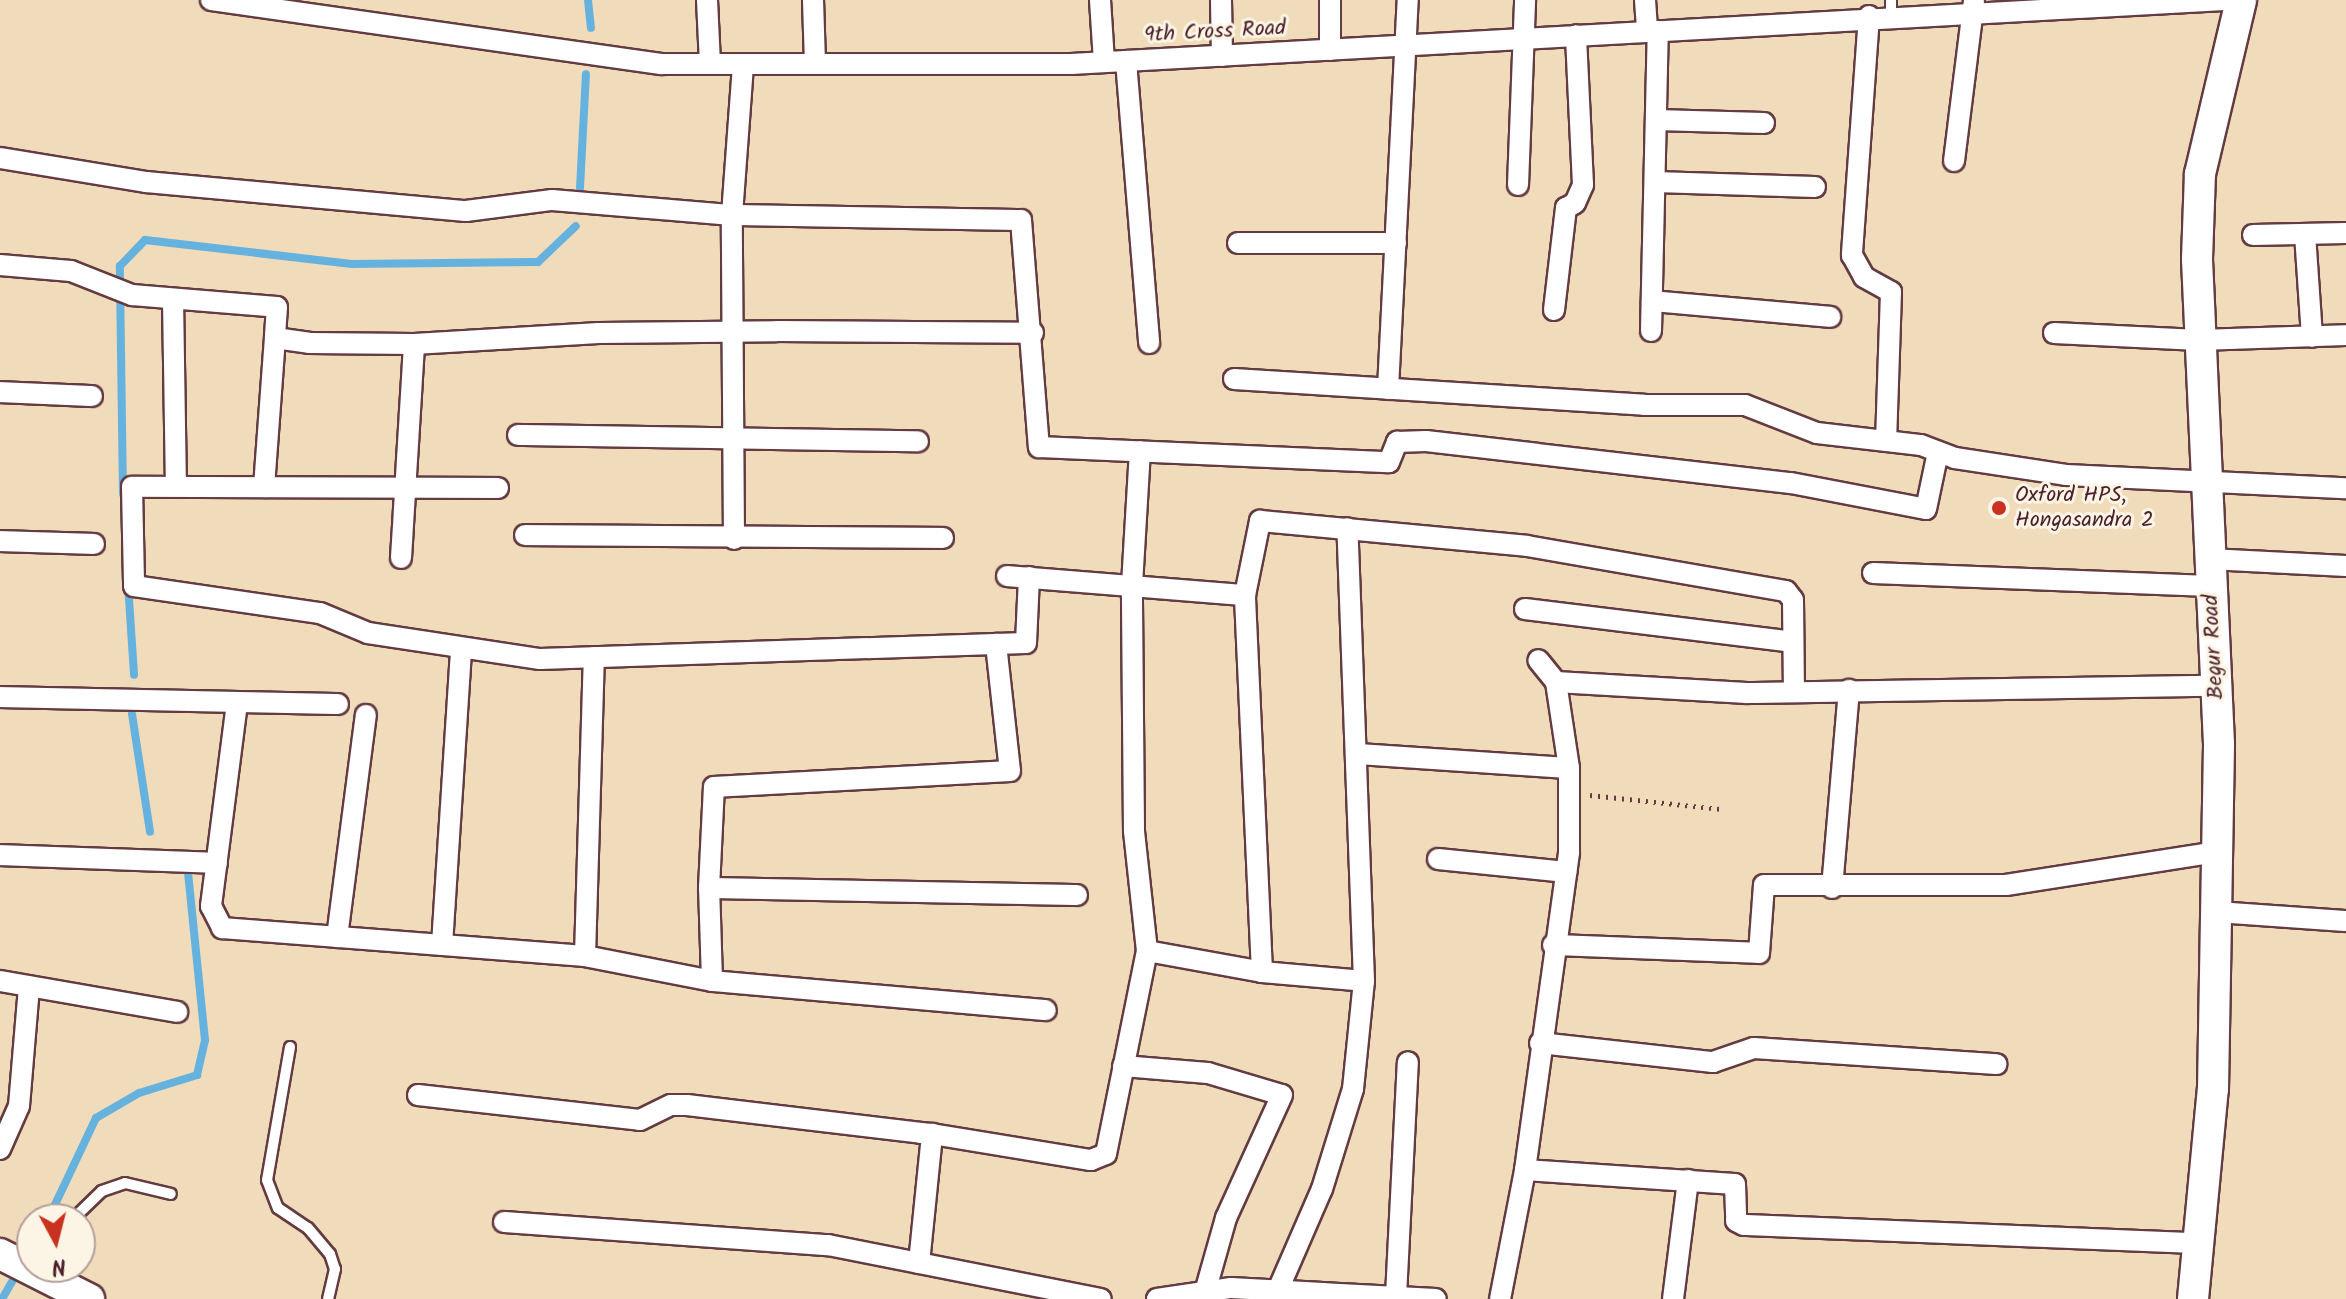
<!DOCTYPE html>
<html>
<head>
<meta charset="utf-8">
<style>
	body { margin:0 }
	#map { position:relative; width:2346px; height:1299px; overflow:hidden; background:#f0dbba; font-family:Kalam,sans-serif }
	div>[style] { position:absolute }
	.stream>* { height:8px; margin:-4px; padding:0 4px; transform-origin:4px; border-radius:4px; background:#66b2df }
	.path>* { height:5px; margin-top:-2.5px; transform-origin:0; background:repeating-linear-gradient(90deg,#633b40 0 2px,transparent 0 8px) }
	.roads { filter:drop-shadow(2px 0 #633b40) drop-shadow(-2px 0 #633b40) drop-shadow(0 2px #633b40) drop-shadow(0 -2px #633b40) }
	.lane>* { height:10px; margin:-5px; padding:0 5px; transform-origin:5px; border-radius:5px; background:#fff }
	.street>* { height:20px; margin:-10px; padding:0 10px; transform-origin:10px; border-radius:10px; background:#fff }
	.secondary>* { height:30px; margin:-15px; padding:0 15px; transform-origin:15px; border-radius:15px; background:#fff }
	.dots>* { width:22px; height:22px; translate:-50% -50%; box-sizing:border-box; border:4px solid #fcf5e5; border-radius:50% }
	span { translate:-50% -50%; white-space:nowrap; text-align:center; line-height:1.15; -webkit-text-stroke:6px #fcf5e5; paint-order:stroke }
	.street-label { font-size:22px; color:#4a1f2b }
	.poi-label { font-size:22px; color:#4a1f2b }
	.left { translate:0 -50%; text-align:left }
	.north { position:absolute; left:16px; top:1203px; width:80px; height:80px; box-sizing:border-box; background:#fcf5e5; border:2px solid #b59f9b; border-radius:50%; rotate:173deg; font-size:22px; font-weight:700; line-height:32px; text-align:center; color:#4a1f2b }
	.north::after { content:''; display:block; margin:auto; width:28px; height:36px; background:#c8321e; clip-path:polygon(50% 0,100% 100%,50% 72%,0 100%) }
</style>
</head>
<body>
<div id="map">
	<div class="stream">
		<i style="left:588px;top:0;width:28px;rotate:84deg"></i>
		<i style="left:580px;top:188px;width:114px;rotate:-87deg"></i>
		<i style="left:123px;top:494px;width:228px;rotate:-90.8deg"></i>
		<i style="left:120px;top:266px;width:36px;rotate:-46deg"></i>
		<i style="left:145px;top:240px;width:208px;rotate:6.6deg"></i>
		<i style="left:352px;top:264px;width:186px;rotate:-0.6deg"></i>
		<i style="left:538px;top:262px;width:52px;rotate:-43.5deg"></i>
		<i style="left:128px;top:584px;width:91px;rotate:86.2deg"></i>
		<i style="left:132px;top:714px;width:119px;rotate:81.3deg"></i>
		<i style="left:52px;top:1211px;width:103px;rotate:-64.7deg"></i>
		<i style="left:96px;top:1118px;width:50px;rotate:-30.2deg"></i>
		<i style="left:139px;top:1093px;width:61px;rotate:-17.2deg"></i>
		<i style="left:197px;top:1075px;width:36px;rotate:-77deg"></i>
		<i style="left:205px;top:1040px;width:169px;rotate:-95.8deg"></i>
		<i style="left:2px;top:1299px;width:28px;rotate:-60deg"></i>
	</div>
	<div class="path">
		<i style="left:1590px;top:795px;width:133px;rotate:6.1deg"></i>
	</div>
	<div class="roads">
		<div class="lane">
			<i style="left:1891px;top:15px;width:15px;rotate:-90deg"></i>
			<i style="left:290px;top:1047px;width:135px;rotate:99.8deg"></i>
			<i style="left:267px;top:1180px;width:30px;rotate:69deg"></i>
			<i style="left:278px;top:1208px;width:36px;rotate:34deg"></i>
			<i style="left:308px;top:1228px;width:34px;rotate:50deg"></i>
			<i style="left:330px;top:1254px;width:16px;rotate:72deg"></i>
			<i style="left:335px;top:1269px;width:31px;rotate:103deg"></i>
			<i style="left:73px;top:1219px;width:40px;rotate:-44deg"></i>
			<i style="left:102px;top:1191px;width:24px;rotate:-19deg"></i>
			<i style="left:125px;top:1183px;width:47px;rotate:13.4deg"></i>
		</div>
		<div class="street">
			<i style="left:211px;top:0;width:455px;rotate:8.1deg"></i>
			<i style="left:661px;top:64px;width:410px"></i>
			<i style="left:1071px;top:64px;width:1155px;rotate:-3.18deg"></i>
			<i style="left:707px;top:0;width:64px;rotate:87.3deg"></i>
			<i style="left:813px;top:0;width:64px;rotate:88.2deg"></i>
			<i style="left:1100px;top:0;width:62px;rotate:86.3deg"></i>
			<i style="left:1221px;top:0;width:56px;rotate:89deg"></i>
			<i style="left:1330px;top:0;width:50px;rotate:90deg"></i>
			<i style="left:1645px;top:0;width:32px;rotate:86deg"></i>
			<i style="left:1869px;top:16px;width:240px;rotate:94.1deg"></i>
			<i style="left:1852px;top:255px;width:25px;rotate:61deg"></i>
			<i style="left:1864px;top:277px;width:31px;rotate:29deg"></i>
			<i style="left:1891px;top:292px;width:149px;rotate:91.9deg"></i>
			<i style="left:1126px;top:61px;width:283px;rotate:85.3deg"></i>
			<i style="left:1656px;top:120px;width:108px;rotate:1.6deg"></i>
			<i style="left:0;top:158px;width:148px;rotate:9.3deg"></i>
			<i style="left:146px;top:182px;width:321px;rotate:5.2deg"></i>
			<i style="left:466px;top:211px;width:87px;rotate:-7.3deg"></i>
			<i style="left:552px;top:200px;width:181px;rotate:4.8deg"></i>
			<i style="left:732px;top:215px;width:289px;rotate:1deg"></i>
			<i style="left:1021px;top:220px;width:228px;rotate:85.5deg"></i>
			<i style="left:1039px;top:447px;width:350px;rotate:2.5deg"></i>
			<i style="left:1389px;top:462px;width:22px;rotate:-68deg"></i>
			<i style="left:1397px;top:442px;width:29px;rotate:-2deg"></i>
			<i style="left:1426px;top:441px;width:367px;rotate:6.6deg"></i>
			<i style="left:1791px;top:483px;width:137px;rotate:10.9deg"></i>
			<i style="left:1926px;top:509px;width:58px;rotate:-78.1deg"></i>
			<i style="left:1954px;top:161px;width:162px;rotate:-82.9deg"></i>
			<i style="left:1655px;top:182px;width:160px;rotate:1.8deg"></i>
			<i style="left:1518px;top:185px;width:185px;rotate:-87.8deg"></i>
			<i style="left:2305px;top:234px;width:103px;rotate:86.1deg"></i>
			<i style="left:2253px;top:235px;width:93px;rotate:-1.2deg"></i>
			<i style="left:1238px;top:243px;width:158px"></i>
			<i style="left:0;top:265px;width:71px;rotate:4.8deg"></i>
			<i style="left:71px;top:271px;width:66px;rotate:21.5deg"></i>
			<i style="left:132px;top:295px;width:145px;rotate:4.7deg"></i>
			<i style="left:277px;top:307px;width:31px;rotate:94deg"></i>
			<i style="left:275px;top:338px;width:34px;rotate:8deg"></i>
			<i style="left:309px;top:343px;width:105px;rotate:0.5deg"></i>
			<i style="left:414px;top:344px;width:185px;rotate:-3.4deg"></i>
			<i style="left:599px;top:333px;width:178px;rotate:-0.6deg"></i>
			<i style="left:777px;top:331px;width:256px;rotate:0.4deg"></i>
			<i style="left:173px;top:299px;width:187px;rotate:89.1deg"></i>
			<i style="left:1652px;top:301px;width:179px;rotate:5.1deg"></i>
			<i style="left:1554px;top:310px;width:103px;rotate:-83.3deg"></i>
			<i style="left:1566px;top:208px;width:10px;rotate:-29deg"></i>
			<i style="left:1575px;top:203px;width:20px;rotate:-66deg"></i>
			<i style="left:1583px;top:185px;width:150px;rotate:-92.7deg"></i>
			<i style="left:1651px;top:331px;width:300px;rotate:-88.7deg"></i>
			<i style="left:2054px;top:333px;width:145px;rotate:2.8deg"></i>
			<i style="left:2199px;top:340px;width:147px;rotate:-1.9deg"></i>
			<i style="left:1234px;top:379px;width:411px;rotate:3.6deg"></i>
			<i style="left:1644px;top:405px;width:101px"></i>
			<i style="left:1745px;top:405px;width:77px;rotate:21.3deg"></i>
			<i style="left:1817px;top:433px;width:105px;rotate:6.6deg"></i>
			<i style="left:1921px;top:445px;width:36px;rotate:21deg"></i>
			<i style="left:1955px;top:458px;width:112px;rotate:8.7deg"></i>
			<i style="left:2066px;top:475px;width:280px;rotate:2.7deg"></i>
			<i style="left:1388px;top:389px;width:390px;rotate:-87.1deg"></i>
			<i style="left:0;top:392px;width:92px;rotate:2.5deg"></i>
			<i style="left:518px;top:435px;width:400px;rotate:0.9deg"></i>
			<i style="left:264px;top:487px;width:149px;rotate:-85.8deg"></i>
			<i style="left:498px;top:488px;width:366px;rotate:-179.8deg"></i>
			<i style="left:132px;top:487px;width:99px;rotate:88.8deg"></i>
			<i style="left:134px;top:586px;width:188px;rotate:8.3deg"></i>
			<i style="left:320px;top:613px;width:52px;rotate:22.6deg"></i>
			<i style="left:368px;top:633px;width:174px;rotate:8.6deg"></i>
			<i style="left:540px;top:659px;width:486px;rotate:-1.9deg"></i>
			<i style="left:1026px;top:643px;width:66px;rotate:-87.4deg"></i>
			<i style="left:525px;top:535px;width:418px;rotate:0.4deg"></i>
			<i style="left:734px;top:539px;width:324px;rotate:-90.4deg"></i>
			<i style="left:732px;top:215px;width:151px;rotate:-85.8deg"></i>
			<i style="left:0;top:541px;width:94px;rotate:1.8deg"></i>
			<i style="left:401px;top:558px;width:214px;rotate:-86.5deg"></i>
			<i style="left:2209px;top:559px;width:137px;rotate:2.9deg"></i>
			<i style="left:1873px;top:573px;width:337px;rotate:2.2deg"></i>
			<i style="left:1007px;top:576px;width:239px;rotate:4.6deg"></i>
			<i style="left:1525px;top:609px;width:269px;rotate:7deg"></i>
			<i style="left:1556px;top:682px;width:191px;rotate:3.3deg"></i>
			<i style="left:1747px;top:693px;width:469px;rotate:-0.9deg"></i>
			<i style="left:0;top:697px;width:338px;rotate:1.2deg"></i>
			<i style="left:237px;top:703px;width:205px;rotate:97.3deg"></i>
			<i style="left:211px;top:906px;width:25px;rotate:63deg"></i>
			<i style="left:222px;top:928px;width:364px;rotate:4.4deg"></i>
			<i style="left:585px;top:956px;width:129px;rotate:11.1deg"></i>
			<i style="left:712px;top:981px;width:335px;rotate:5deg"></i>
			<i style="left:1357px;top:754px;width:212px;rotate:3.8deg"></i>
			<i style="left:0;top:855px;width:217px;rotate:2.1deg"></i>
			<i style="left:1438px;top:859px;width:129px;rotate:5.8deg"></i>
			<i style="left:709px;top:888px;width:101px;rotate:-87.2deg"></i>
			<i style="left:714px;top:787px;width:296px;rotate:-3.1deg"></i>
			<i style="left:1010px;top:771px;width:128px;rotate:-96.3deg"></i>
			<i style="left:1832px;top:888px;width:199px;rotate:-85.1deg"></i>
			<i style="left:2216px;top:912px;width:130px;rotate:4deg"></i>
			<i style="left:337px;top:937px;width:224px;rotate:-82.6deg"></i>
			<i style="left:442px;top:945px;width:296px;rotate:-86.3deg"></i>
			<i style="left:1553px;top:945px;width:206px;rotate:2.2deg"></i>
			<i style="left:1759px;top:953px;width:68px;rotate:-85.8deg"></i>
			<i style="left:1764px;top:885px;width:242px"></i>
			<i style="left:2006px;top:885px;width:214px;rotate:-8.9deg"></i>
			<i style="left:1147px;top:951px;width:117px;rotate:10.3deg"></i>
			<i style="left:1262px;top:972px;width:102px;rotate:5deg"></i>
			<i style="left:585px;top:956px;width:299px;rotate:-88.3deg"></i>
			<i style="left:1262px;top:972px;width:377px;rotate:-92.6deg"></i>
			<i style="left:1245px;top:595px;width:76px;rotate:-78.5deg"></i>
			<i style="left:1260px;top:521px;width:268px;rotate:5.3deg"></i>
			<i style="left:1527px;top:546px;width:263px;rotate:9.9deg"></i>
			<i style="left:1786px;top:591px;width:11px;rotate:52deg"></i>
			<i style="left:1793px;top:600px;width:92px;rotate:89.4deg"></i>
			<i style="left:0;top:981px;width:180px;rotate:9.9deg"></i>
			<i style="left:712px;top:981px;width:93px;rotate:-91.8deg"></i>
			<i style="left:709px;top:888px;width:368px;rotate:1.1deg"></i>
			<i style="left:1540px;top:1043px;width:174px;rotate:6.3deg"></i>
			<i style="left:1713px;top:1062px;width:43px;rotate:-18.9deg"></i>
			<i style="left:1754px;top:1048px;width:243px;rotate:3.8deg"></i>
			<i style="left:1123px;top:1066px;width:85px;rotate:4.7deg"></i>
			<i style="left:1208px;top:1073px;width:77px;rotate:16.6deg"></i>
			<i style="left:1282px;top:1095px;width:135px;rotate:114.5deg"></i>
			<i style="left:1226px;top:1218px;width:77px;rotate:105.8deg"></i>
			<i style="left:418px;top:1095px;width:223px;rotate:6.4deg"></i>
			<i style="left:640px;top:1120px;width:34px;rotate:-26deg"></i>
			<i style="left:671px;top:1105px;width:16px"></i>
			<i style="left:687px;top:1105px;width:247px;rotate:6.8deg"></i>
			<i style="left:932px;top:1134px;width:161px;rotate:9.3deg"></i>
			<i style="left:1091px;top:1160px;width:16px;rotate:-22deg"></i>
			<i style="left:1106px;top:1154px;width:207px;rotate:-78.6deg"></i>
			<i style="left:1147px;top:951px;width:121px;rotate:-96.2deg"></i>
			<i style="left:1134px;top:831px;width:246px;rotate:-90.5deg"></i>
			<i style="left:1132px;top:585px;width:134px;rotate:-86.6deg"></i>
			<i style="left:0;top:1149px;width:47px;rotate:-66.2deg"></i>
			<i style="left:19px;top:1106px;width:120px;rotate:-85.2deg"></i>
			<i style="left:1525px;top:1170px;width:210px;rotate:3.8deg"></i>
			<i style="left:1735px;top:1184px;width:37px;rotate:88deg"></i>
			<i style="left:1736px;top:1221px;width:9px;rotate:27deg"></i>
			<i style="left:1744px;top:1225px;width:454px;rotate:2.3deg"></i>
			<i style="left:504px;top:1222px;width:325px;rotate:4.1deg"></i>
			<i style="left:828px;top:1245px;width:278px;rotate:11.2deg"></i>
			<i style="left:919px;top:1263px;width:130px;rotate:-84.2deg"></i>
			<i style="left:1278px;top:1290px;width:110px;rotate:-66.5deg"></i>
			<i style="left:1322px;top:1189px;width:105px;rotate:-72.8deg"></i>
			<i style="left:1353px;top:1089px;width:109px;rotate:-84.2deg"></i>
			<i style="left:1364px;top:981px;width:453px;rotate:-92.1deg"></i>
			<i style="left:1396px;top:1296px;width:234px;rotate:-87.1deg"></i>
			<i style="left:1157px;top:1299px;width:75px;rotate:-8.5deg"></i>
			<i style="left:1231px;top:1288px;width:205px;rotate:3.1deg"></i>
			<i style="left:1500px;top:1299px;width:131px;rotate:-79deg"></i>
			<i style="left:1525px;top:1170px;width:321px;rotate:-82.1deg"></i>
			<i style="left:1569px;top:852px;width:84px;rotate:-90deg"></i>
			<i style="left:1569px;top:768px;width:87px;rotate:-98.6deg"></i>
			<i style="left:1556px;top:682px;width:28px;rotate:-129deg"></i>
			<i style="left:1673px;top:1299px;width:120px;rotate:-82.8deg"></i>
		</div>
		<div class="secondary">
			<i style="left:0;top:1254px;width:100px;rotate:26.8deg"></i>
			<i style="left:2193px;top:1299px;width:211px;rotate:-84.6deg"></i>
			<i style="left:2213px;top:1089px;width:345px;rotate:-89deg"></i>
			<i style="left:2219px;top:744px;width:485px;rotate:-92.6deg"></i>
			<i style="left:2197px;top:259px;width:85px;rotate:-88deg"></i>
			<i style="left:2200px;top:174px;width:179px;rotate:-76.7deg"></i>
		</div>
	</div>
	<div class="dots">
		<i style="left:1999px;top:508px;background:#c8321e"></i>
	</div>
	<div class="street-label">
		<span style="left:1215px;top:32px;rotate:-3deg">9th Cross Road</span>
		<span style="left:2214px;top:647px;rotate:-93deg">Begur Road</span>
	</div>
	<div class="poi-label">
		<span class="left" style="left:2015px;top:508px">Oxford HPS,<br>Hongasandra 2</span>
	</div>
	<div class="north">N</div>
</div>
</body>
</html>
